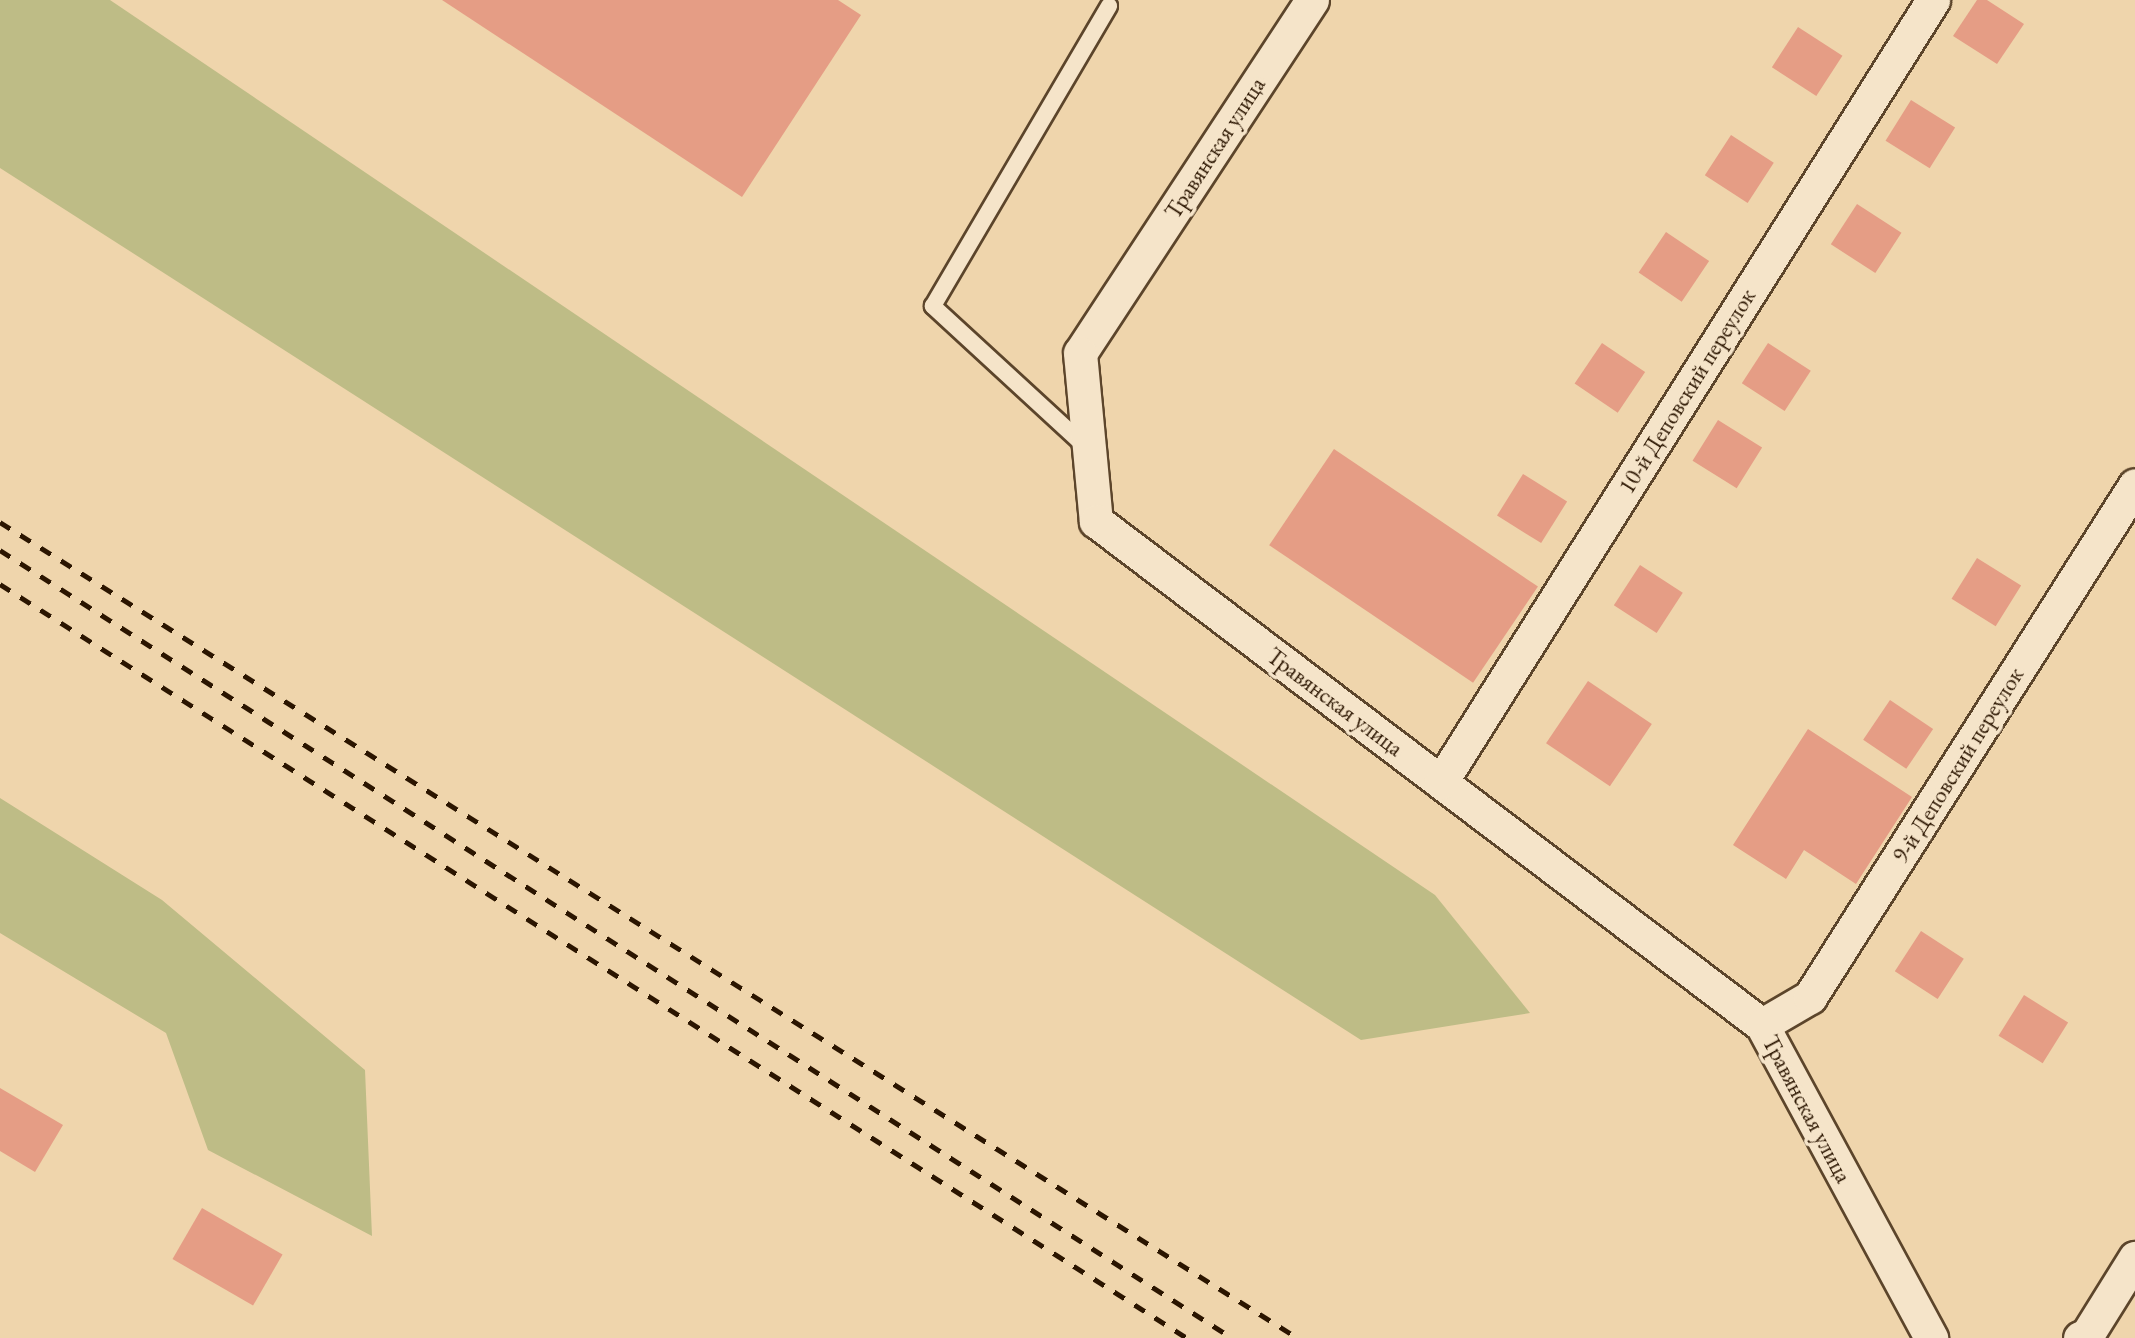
<!DOCTYPE html>
<html>
<head>
<meta charset="utf-8">
<style>
	body { margin:0 }
	#map { position:relative; width:2135px; height:1338px; overflow:hidden; background:#efd5ac; font-family:"EB Garamond",serif }
	div>[style] { position:absolute }
	.green>* { inset:0; background:#bebc86 }
	.building>* { inset:0; background:#e59d85; transform-origin:0 0 }
	.roads { filter:drop-shadow(2px 0 #5c452b) drop-shadow(-2px 0 #5c452b) drop-shadow(0 2px #5c452b) drop-shadow(0 -2px #5c452b) }
	.service>* { height:16px; margin:-8px; padding:0 8px; transform-origin:8px; border-radius:8px; background:#f5e4c9 }
	.minor>* { height:33px; margin:-16.5px; padding:0 16.5px; transform-origin:16.5px; border-radius:16.5px; background:#f5e4c9 }
	.rail>* { height:5px; margin-top:-2.5px; transform-origin:0; background:repeating-linear-gradient(90deg,#2b1500 0 12px,transparent 0 24px) }
	span { translate:-50% -50%; white-space:nowrap; text-align:center; line-height:1.15; -webkit-text-stroke:7px #f5e4c9; paint-order:stroke }
	.street-label { font-size:23px; color:#2b1500 }
</style>
</head>
<body>
<div id="map">
	<div class="green">
		<i style="clip-path:polygon(0 0,110px 0,1435px 895px,1530px 1013px,1361px 1040px,0 168px)"></i>
		<i style="clip-path:polygon(0 798px,162px 900px,365px 1070px,372px 1236px,208px 1150px,166px 1033px,0 933px)"></i>
	</div>
	<div class="building">
		<i style="clip-path:polygon(442px 0,838px 0,861px 15px,742px 197px)"></i>
		<i style="clip-path:polygon(1977px 0,1987px 0,2024px 24px,1997px 64px,1953px 36px)"></i>
		<i style="left:1798px;top:27px;width:53px;height:48px;rotate:33deg"></i>
		<i style="left:1911px;top:100px;width:52px;height:48px;rotate:32deg"></i>
		<i style="left:1731px;top:135px;width:51px;height:48px;rotate:33deg"></i>
		<i style="left:1857px;top:204px;width:53px;height:48px;rotate:33deg"></i>
		<i style="left:1666px;top:232px;width:52px;height:49px;rotate:34deg"></i>
		<i style="left:1602px;top:343px;width:52px;height:49px;rotate:34deg"></i>
		<i style="left:1768px;top:343px;width:51px;height:48px;rotate:33deg"></i>
		<i style="left:1718px;top:420px;width:52px;height:48px;rotate:32deg"></i>
		<i style="left:1334px;top:449px;width:246px;height:116px;rotate:34deg"></i>
		<i style="left:1523px;top:474px;width:52px;height:49px;rotate:32deg"></i>
		<i style="left:1977px;top:558px;width:52px;height:48px;rotate:32deg"></i>
		<i style="left:1640px;top:565px;width:51px;height:48px;rotate:33deg"></i>
		<i style="left:1588px;top:681px;width:77px;height:75px;rotate:34deg"></i>
		<i style="left:1890px;top:700px;width:52px;height:48px;rotate:34deg"></i>
		<i style="clip-path:polygon(1808px 729px,1912px 797px,1856px 884px,1804px 850px,1786px 879px,1733px 845px)"></i>
		<i style="left:1921px;top:931px;width:51px;height:48px;rotate:33deg"></i>
		<i style="left:2024px;top:995px;width:52px;height:48px;rotate:32deg"></i>
		<i style="clip-path:polygon(0 1088px,63px 1125px,35px 1172px,0 1151px)"></i>
		<i style="left:202px;top:1208px;width:93px;height:59px;rotate:30deg"></i>
	</div>
	<div class="roads">
		<div class="service">
			<i style="left:1085px;top:446px;width:207px;rotate:-137.4deg"></i>
			<i style="left:933px;top:306px;width:348px;rotate:-59.6deg"></i>
		</div>
		<div class="minor">
			<i style="left:1312px;top:0;width:422px;rotate:123.3deg"></i>
			<i style="left:1080px;top:353px;width:169px;rotate:84.6deg"></i>
			<i style="left:1096px;top:521px;width:835px;rotate:37.12deg"></i>
			<i style="left:1762px;top:1025px;width:356px;rotate:61.6deg"></i>
			<i style="left:1441px;top:782px;width:924px;rotate:-57.82deg"></i>
			<i style="left:1762px;top:1025px;width:56px;rotate:-30.3deg"></i>
			<i style="left:1810px;top:997px;width:606px;rotate:-57.59deg"></i>
			<i style="left:2080px;top:1338px;width:8px;rotate:-23deg"></i>
			<i style="left:2087px;top:1335px;width:91px;rotate:-58.1deg"></i>
		</div>
	</div>
	<div class="rail">
		<i style="left:0;top:522px;width:1533px;rotate:32.16deg"></i>
		<i style="left:0;top:550px;width:1462px;rotate:32.6deg"></i>
		<i style="left:0;top:584px;width:1406px;rotate:32.42deg"></i>
	</div>
	<div class="street-label">
		<span style="left:1215px;top:148px;rotate:-57deg">Травянская улица</span>
		<span style="left:1687px;top:391px;rotate:-58deg">10-й Деповский переулок</span>
		<span style="left:1335px;top:702px;rotate:37deg">Травянская улица</span>
		<span style="left:1958px;top:765px;rotate:-58deg">9-й Деповский переулок</span>
		<span style="left:1807px;top:1109px;rotate:62deg">Травянская улица</span>
	</div>
</div>
</body>
</html>
